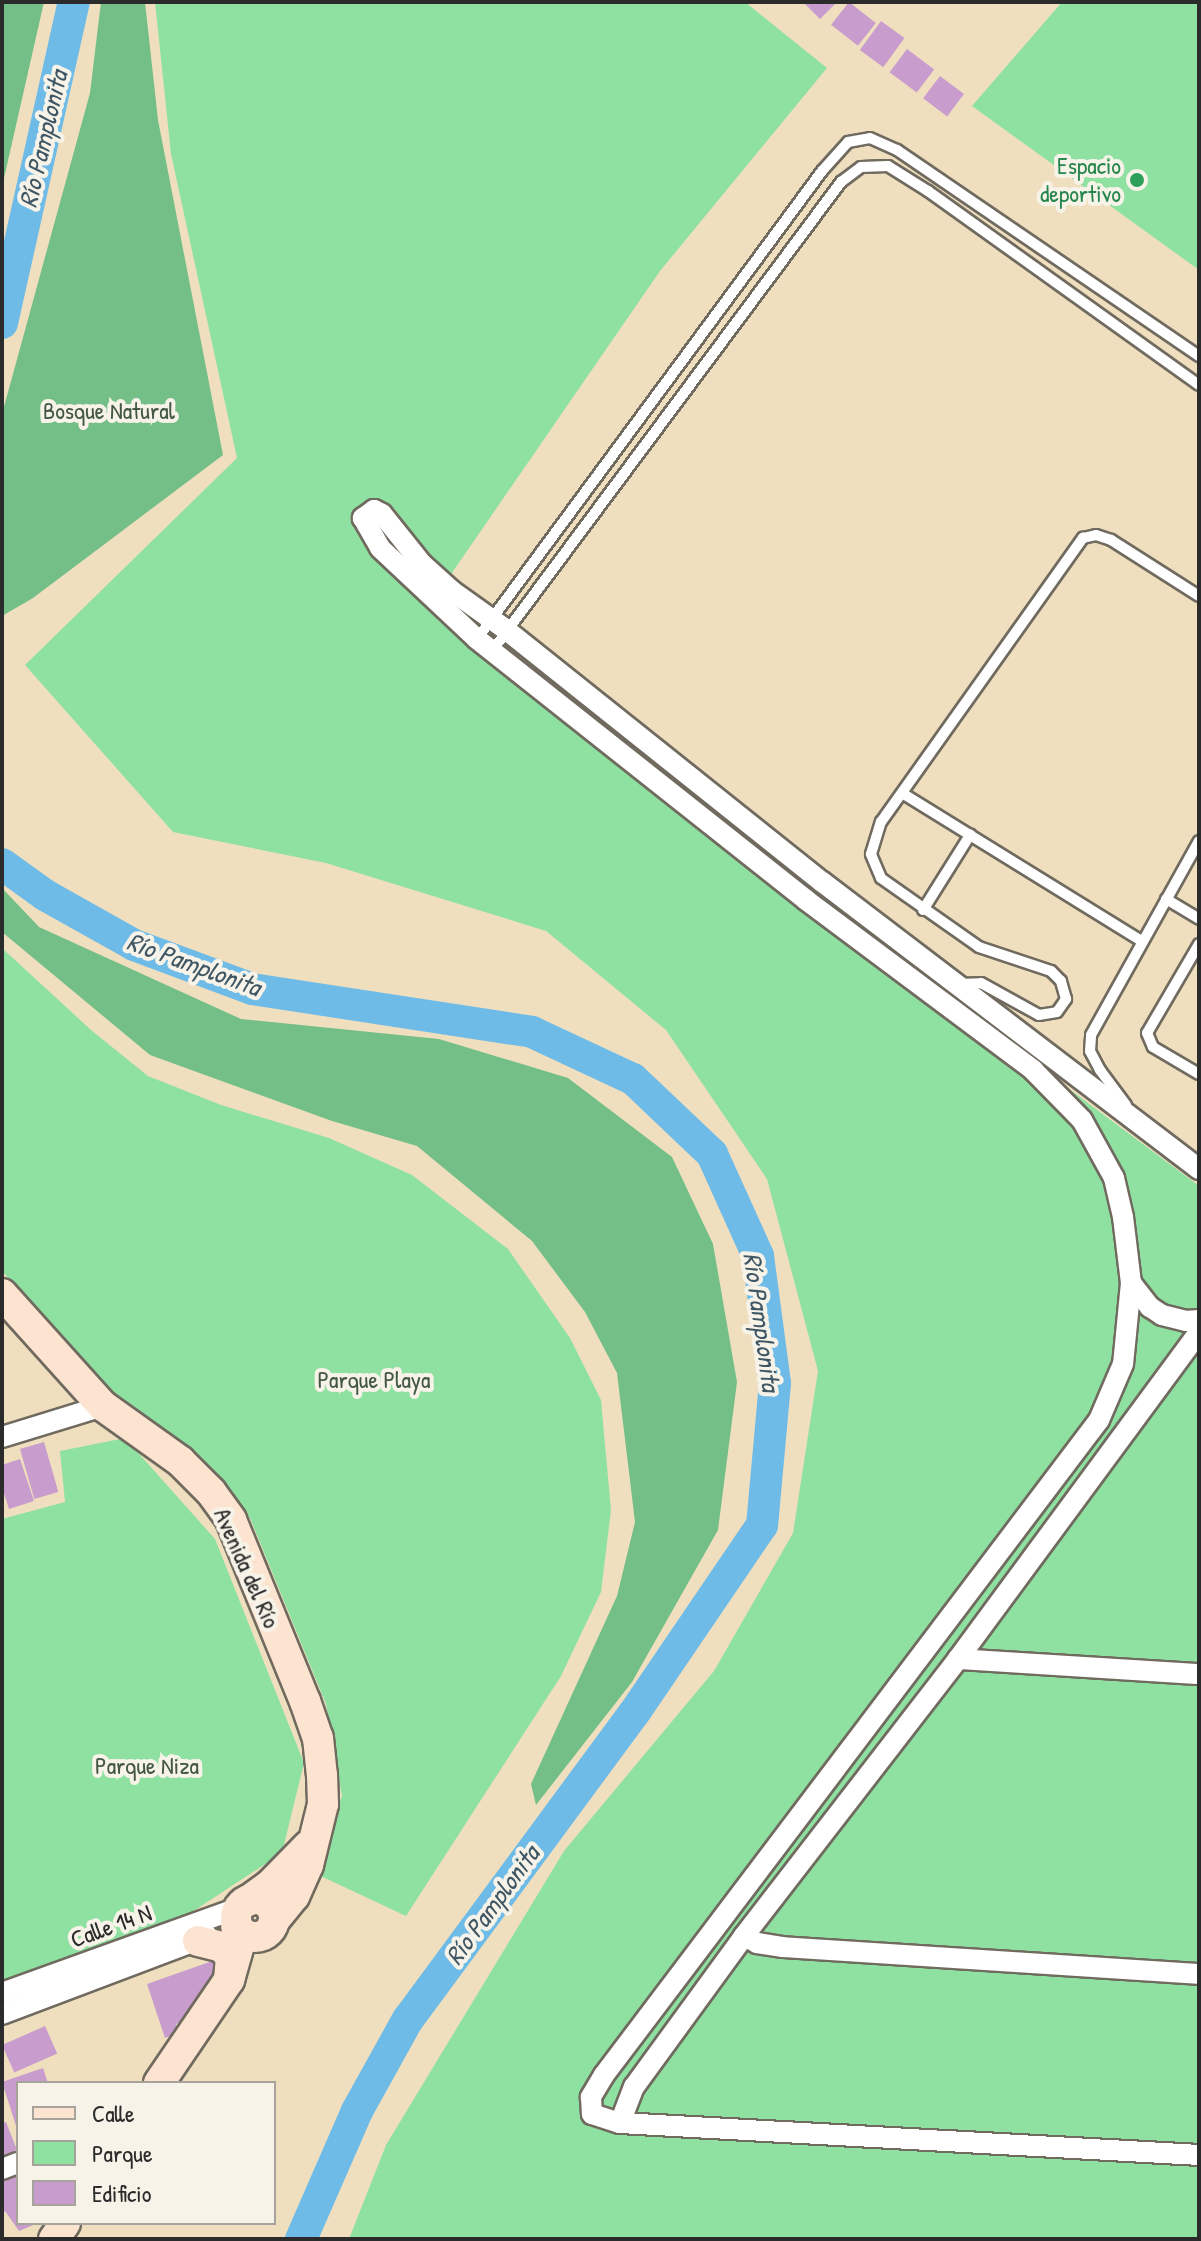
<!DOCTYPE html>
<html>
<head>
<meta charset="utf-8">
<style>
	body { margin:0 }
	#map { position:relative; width:1201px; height:2241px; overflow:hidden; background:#efdfbf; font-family:"Patrick Hand",sans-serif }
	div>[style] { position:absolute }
	.green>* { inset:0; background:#8fe1a1 }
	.forest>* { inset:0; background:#73bf87 }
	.river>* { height:32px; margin:-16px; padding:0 16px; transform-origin:16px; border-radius:16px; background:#6ebbe8 }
	.building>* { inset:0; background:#c89ccd; transform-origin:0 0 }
	.roads { filter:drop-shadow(2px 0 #706a5f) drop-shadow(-2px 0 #706a5f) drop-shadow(0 2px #706a5f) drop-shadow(0 -2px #706a5f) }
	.lane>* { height:10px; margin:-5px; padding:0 5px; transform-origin:5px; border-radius:5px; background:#fff }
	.street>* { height:20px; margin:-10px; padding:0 10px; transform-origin:10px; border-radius:10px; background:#fff }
	.secondary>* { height:30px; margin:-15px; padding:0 15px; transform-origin:15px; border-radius:15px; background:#fde4d0 }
	.secondary>.ring { margin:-15px; padding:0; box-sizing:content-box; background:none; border:30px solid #fde4d0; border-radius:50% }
	.dots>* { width:22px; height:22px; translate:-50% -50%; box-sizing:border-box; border:4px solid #f7f3e8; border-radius:50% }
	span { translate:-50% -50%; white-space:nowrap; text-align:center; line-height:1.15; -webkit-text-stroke:8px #f7f3e8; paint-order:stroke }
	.leisure-label { font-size:24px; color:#27864d }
	.right { translate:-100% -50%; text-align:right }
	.park-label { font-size:24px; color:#445848 }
	.street-label { font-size:24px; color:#2b2b2b }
	.water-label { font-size:26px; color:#3f5664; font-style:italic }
	.frame { position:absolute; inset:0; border:4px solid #2b2b2b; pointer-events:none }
	.legend { position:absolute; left:16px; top:2081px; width:260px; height:144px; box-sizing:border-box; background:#f7f3e8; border:2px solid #a5a39c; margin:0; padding:10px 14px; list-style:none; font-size:24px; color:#2b2b2b }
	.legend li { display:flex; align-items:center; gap:16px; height:40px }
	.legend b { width:40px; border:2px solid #a5a39c }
</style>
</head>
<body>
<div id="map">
	<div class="green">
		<i style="clip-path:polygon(155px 2px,745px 2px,827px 68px,660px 271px,427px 609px,1199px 1186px,1199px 2239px,349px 2239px,386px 2145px,564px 1851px,714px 1671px,793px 1533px,818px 1371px,767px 1179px,666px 1030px,546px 931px,326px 863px,173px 832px,25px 665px,237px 458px,171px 154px)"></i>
		<i style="clip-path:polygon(1062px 2px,1199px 2px,1199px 270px,972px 106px)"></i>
		<i style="clip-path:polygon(2px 948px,91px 1030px,148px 1076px,221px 1105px,329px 1138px,412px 1175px,508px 1249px,570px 1338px,601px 1400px,611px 1510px,601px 1592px,561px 1676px,406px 1916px,312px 1872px,342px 1796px,326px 1704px,250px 1518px,171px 1439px,104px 1389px,2px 1271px)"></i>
		<i style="clip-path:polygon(125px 1438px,215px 1539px,304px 1763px,282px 1853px,186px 1916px,2px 1982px,2px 1519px,65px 1502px,60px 1451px)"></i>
	</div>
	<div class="forest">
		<i style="clip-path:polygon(2px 2px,44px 2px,2px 187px)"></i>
		<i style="clip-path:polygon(101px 2px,145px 2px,158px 120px,223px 455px,33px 598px,2px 616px,2px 414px,90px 93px)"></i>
		<i style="clip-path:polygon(2px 888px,39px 927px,241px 1019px,439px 1039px,568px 1078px,672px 1157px,713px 1244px,737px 1382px,718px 1530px,632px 1682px,536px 1805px,531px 1784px,617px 1596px,635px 1522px,617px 1373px,585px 1312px,532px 1241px,417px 1146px,332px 1121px,150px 1055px,2px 932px)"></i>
	</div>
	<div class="river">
		<i style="left:2px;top:323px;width:329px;rotate:-77.4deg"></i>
		<i style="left:2px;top:864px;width:53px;rotate:35.8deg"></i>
		<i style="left:45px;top:895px;width:102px;rotate:29.3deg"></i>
		<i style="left:134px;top:945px;width:126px;rotate:20.4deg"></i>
		<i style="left:252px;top:989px;width:283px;rotate:8.7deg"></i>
		<i style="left:532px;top:1032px;width:111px;rotate:25deg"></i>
		<i style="left:633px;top:1079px;width:109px;rotate:43.5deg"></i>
		<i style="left:712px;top:1154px;width:112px;rotate:65.7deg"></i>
		<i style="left:758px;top:1256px;width:128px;rotate:82.4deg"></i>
		<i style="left:775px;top:1383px;width:143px;rotate:95.2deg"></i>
		<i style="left:762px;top:1525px;width:227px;rotate:124.2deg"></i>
		<i style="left:634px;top:1713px;width:380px;rotate:126.4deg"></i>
		<i style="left:408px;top:2019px;width:105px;rotate:119deg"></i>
		<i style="left:357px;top:2111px;width:140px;rotate:113.6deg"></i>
	</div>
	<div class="building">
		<i style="clip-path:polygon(803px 2px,837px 2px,820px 19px)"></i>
		<i style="left:849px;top:2px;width:34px;height:29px;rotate:38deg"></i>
		<i style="left:881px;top:21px;width:29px;height:36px;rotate:36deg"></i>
		<i style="left:907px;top:49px;width:34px;height:29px;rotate:37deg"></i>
		<i style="left:940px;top:76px;width:30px;height:28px;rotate:37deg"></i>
		<i style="left:44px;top:1442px;width:52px;height:25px;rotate:74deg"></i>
		<i style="clip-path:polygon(20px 1459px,34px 1501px,9px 1509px,2px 1487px,2px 1465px)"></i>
		<i style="clip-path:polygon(218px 1959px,197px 2018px,176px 2024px,178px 2033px,165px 2038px,147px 1984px)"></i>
		<i style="left:45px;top:2026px;width:30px;height:47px;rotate:66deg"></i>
		<i style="clip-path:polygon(43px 2068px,48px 2083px,18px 2083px,18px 2132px,2px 2082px)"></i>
		<i style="clip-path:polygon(6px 2122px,17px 2150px,2px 2156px,2px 2123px)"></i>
		<i style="clip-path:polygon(17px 2172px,18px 2223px,38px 2223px,19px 2231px,5px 2211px,2px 2216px,2px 2178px)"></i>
	</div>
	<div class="roads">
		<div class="lane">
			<i style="left:477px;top:639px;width:581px;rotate:-53.6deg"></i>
			<i style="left:822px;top:171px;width:39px;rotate:-48deg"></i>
			<i style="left:848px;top:142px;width:22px;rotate:-10deg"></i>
			<i style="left:870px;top:138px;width:30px;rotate:24deg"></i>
			<i style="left:897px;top:150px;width:366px;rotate:34.3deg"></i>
			<i style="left:492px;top:651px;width:585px;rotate:-53.35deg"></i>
			<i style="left:841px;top:182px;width:25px;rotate:-37deg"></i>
			<i style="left:861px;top:167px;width:27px;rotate:-2deg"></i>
			<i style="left:888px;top:166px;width:47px;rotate:32deg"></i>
			<i style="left:928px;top:191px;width:333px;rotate:35.6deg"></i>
			<i style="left:902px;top:793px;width:282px;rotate:31.7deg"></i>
			<i style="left:1166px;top:899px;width:39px;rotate:31deg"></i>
			<i style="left:923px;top:910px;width:89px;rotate:-57.9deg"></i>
			<i style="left:1199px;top:944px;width:103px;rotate:120.3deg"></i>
			<i style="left:1147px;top:1033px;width:15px;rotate:67deg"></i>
			<i style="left:1153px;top:1047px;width:53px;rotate:30.4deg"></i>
			<i style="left:958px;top:984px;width:23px;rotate:-2deg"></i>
			<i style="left:981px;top:983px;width:66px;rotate:28.9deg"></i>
			<i style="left:1039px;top:1015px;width:18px;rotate:-9deg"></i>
			<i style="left:1057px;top:1012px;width:16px;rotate:-55deg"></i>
			<i style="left:1066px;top:999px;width:19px;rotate:-106deg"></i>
			<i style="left:1061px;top:981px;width:14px;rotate:-135deg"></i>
			<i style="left:1051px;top:971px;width:76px;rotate:-161.6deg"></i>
			<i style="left:979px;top:947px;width:120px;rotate:-144.9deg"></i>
			<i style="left:881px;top:878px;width:26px;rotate:-113deg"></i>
			<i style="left:871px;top:854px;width:34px;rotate:-73deg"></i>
			<i style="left:881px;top:822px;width:349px;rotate:-54.6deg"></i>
			<i style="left:1083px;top:538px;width:13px;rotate:-13deg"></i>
			<i style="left:1096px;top:535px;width:16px;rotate:18deg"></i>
			<i style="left:1111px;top:540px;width:104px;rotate:32.5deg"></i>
			<i style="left:1126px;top:1105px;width:44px;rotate:-126.6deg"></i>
			<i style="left:1100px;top:1070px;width:21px;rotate:-118deg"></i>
			<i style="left:1090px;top:1051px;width:16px;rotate:-86deg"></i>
			<i style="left:1091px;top:1035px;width:222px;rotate:-60.9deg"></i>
		</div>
		<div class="street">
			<i style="left:1199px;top:1169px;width:474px;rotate:-142.7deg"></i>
			<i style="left:822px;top:882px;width:402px;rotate:-141.4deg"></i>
			<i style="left:508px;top:631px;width:69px;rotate:-144.5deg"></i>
			<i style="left:452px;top:591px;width:40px;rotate:-138deg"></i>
			<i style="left:422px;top:564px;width:64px;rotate:-128.7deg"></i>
			<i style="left:382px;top:514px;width:9px;rotate:-153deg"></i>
			<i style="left:374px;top:510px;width:14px;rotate:144deg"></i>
			<i style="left:363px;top:518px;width:34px;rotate:60deg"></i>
			<i style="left:380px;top:548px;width:133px;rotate:43.2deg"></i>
			<i style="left:477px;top:639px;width:420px;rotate:38.4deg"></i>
			<i style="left:806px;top:900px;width:284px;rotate:36.8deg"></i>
			<i style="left:1033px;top:1070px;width:70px;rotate:45.6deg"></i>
			<i style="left:1082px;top:1120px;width:66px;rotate:61.1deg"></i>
			<i style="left:1114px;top:1178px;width:40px;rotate:77deg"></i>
			<i style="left:1123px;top:1217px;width:66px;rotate:83.1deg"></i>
			<i style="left:1131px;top:1283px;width:81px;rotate:95.6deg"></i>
			<i style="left:1123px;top:1364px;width:61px;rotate:113.2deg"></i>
			<i style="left:1099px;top:1420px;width:821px;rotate:127.08deg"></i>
			<i style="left:604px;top:2075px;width:26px;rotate:121deg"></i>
			<i style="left:591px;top:2097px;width:17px;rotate:87deg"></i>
			<i style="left:592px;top:2114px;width:29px;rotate:18deg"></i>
			<i style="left:620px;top:2123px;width:580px;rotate:3.16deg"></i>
			<i style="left:1131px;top:1283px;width:31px;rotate:52deg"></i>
			<i style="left:1150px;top:1307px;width:14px;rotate:34deg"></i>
			<i style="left:1162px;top:1315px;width:25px;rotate:14deg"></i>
			<i style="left:1186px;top:1321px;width:13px;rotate:-4deg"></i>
			<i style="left:2px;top:1437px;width:106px;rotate:-17.1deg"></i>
			<i style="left:958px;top:1659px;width:241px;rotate:3.6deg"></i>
			<i style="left:744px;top:1936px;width:15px;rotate:28deg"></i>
			<i style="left:757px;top:1943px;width:25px;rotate:9deg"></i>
			<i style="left:782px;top:1947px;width:418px;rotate:3.7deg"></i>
			<i style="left:2px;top:1993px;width:251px;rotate:-19.8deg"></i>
			<i style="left:2px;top:2014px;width:220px;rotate:-20.7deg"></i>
			<i style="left:620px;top:2123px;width:39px;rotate:-69deg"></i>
			<i style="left:634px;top:2087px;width:187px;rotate:-53.9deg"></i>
			<i style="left:744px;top:1936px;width:350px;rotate:-52.3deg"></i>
			<i style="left:958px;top:1659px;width:406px;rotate:-53.6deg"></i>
			<i style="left:2px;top:2169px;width:17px;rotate:-21deg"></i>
		</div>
		<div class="secondary">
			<i style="left:2px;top:1294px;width:151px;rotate:48deg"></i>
			<i style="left:103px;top:1406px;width:95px;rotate:35.5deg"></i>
			<i style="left:180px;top:1461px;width:44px;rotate:45deg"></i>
			<i style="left:211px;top:1492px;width:34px;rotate:54deg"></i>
			<i style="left:231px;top:1520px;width:196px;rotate:67.8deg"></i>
			<i style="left:305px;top:1701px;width:39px;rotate:71deg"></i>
			<i style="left:318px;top:1738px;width:37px;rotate:84deg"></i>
			<i style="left:322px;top:1775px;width:29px;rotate:88deg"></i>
			<i style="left:323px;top:1804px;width:63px;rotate:103.8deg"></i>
			<i style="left:308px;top:1865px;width:34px;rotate:114deg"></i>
			<i style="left:294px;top:1896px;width:32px;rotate:129deg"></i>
			<i class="ring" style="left:236px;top:1899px;width:8px;height:8px"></i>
			<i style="left:248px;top:1901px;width:26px;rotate:-36deg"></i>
			<i style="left:269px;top:1886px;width:56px;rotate:-45.7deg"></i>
			<i style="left:198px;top:1941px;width:25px;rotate:14deg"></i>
			<i style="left:222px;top:1947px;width:13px;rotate:48deg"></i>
			<i style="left:231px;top:1957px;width:21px;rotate:95deg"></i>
			<i style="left:159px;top:2083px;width:125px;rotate:-55.8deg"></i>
			<i style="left:229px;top:1980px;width:37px;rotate:-74deg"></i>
			<i style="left:239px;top:1944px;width:18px;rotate:-99deg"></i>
			<i style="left:54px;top:2239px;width:19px;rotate:-55deg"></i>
		</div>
	</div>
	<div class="dots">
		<i style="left:1137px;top:180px;background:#2e9e5b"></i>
	</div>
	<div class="leisure-label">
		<span class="right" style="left:1121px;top:180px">Espacio<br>deportivo</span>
	</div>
	<div class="park-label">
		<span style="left:109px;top:411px">Bosque Natural</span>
		<span style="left:374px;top:1380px">Parque Playa</span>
		<span style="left:147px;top:1766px">Parque Niza</span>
	</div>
	<div class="street-label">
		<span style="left:247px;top:1568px;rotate:66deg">Avenida del Río</span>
		<span style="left:111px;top:1926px;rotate:-20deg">Calle 14 N</span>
	</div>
	<div class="water-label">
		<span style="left:43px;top:139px;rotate:-77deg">Río Pamplonita</span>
		<span style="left:194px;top:964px;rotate:20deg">Río Pamplonita</span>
		<span style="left:762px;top:1322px;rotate:82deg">Río Pamplonita</span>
		<span style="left:492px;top:1905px;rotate:-54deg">Río Pamplonita</span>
	</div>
	<div class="frame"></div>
	<ul class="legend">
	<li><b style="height:10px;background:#fde4d0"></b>Calle</li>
	<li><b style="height:22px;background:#8fe1a1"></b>Parque</li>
	<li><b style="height:22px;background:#c89ccd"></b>Edificio</li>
	</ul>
</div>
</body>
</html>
